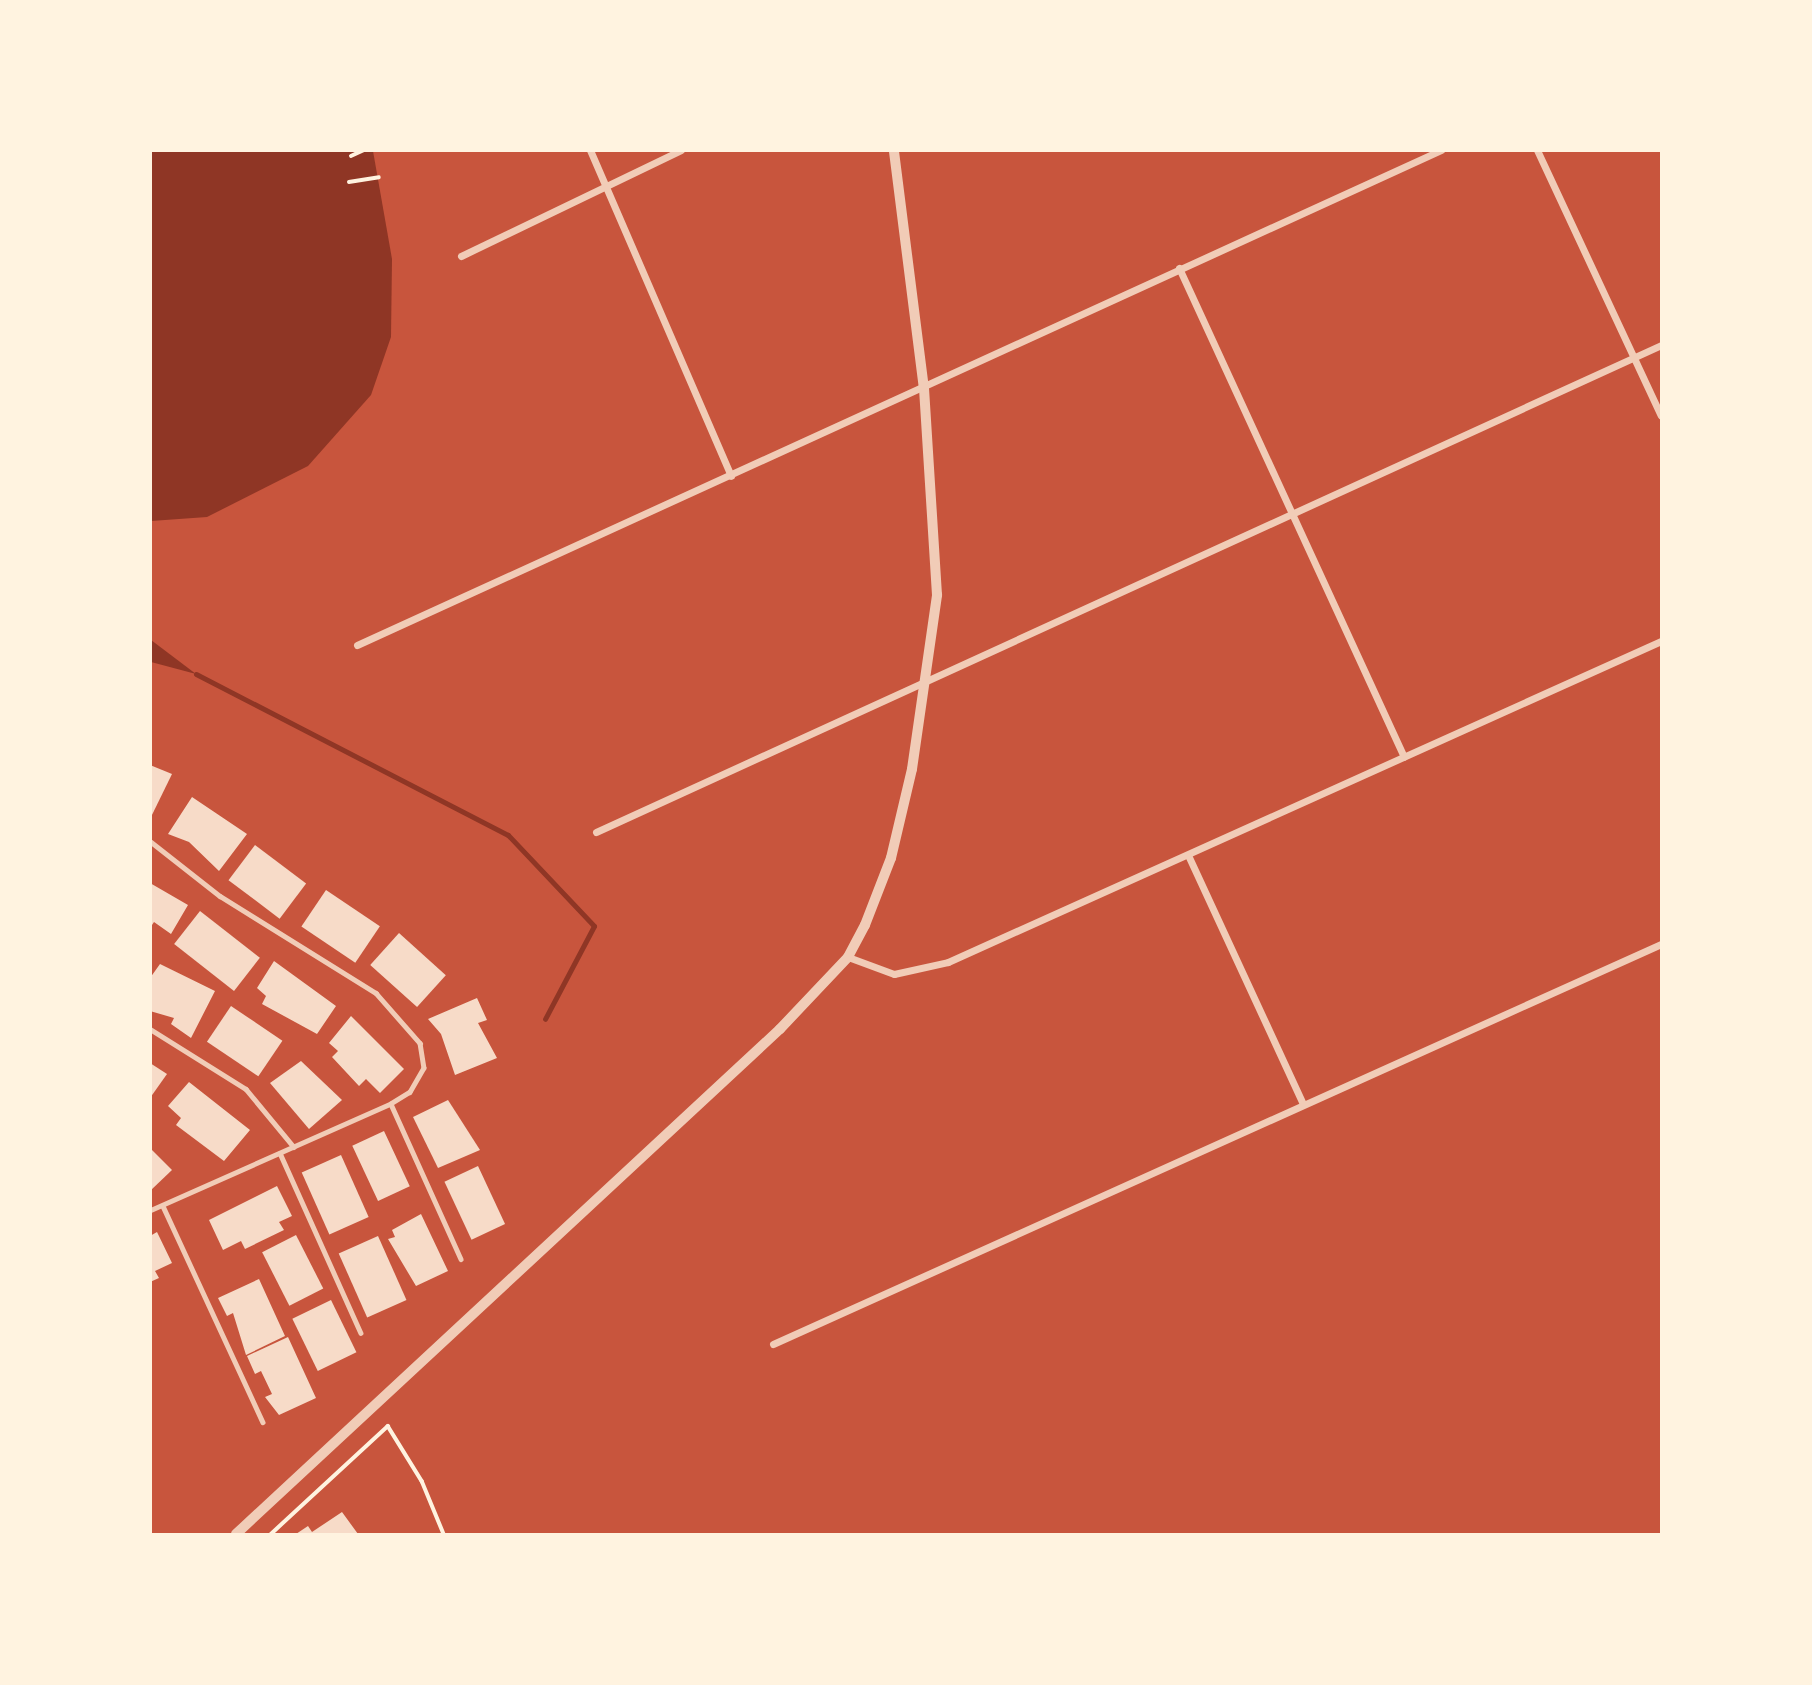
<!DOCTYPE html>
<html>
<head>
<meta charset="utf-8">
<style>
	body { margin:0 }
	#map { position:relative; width:1812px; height:1685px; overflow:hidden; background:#c8553d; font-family:Mulish,sans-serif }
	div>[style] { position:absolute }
	.water>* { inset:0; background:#8f3625 }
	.stream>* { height:5px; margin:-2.5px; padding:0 2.5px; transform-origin:2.5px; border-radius:2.5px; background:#8f3625 }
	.building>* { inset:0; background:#f7dbc8; transform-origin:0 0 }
	.path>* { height:3.5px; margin:-1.75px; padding:0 1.75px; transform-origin:1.75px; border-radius:1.75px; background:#fff3e0 }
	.service>* { height:4.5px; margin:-2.25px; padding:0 2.25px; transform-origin:2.25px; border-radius:2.25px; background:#f1ccb7 }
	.minor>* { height:7px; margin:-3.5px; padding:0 3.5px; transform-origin:3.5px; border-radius:3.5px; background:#f1ccb7 }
	.tertiary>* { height:10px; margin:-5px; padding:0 5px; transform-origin:5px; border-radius:5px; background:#f1ccb7 }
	span { translate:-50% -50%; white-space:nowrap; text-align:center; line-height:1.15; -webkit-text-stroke:6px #fff3e0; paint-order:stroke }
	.frame { position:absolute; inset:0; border:152px solid #fff3e0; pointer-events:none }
</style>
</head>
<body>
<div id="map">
	<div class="water">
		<i style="clip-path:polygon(151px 151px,373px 151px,392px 259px,391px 337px,371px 395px,308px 466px,207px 517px,151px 521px)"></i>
		<i style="clip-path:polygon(151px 640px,196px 674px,151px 662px)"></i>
	</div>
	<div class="stream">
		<i style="left:196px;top:674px;width:351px;rotate:27.3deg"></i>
		<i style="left:508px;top:835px;width:125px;rotate:46.6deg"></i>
		<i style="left:594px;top:926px;width:105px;rotate:117.8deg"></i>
	</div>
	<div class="building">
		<i style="clip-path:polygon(150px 765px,172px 774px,150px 819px)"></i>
		<i style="clip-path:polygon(192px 797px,247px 834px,219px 871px,189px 842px,168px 834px)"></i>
		<i style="left:255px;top:845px;width:64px;height:44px;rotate:37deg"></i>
		<i style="clip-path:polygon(150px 883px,188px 905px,171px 934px,154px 922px,150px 928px)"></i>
		<i style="left:326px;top:890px;width:65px;height:44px;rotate:34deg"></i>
		<i style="left:200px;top:911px;width:76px;height:42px;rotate:38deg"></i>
		<i style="left:399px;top:933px;width:63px;height:43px;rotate:42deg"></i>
		<i style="clip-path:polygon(274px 961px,336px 1006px,317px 1034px,262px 1004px,266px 996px,257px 988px)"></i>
		<i style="clip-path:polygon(160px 964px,215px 991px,191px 1038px,171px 1024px,174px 1018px,150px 1011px,150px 978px)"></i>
		<i style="clip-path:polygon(477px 998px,487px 1020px,478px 1023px,497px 1058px,455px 1075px,441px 1034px,428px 1019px)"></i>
		<i style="left:231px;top:1006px;width:62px;height:43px;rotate:34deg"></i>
		<i style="clip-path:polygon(351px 1016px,404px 1069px,380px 1093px,366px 1079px,359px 1086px,332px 1057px,338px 1051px,329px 1043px)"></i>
		<i style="clip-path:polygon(301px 1061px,342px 1100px,309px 1129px,270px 1083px)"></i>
		<i style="clip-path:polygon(150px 1063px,167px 1074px,150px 1098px)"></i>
		<i style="clip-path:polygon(189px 1082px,250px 1130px,224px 1161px,176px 1125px,181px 1118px,168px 1106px)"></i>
		<i style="clip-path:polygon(448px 1100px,480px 1150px,438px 1168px,413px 1117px)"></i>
		<i style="left:384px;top:1131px;width:61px;height:35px;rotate:65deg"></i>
		<i style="clip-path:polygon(150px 1148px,172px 1170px,150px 1191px)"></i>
		<i style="left:341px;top:1155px;width:68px;height:43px;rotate:66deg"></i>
		<i style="left:478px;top:1166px;width:64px;height:37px;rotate:65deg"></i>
		<i style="clip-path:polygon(277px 1186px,292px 1216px,279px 1222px,284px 1230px,245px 1249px,241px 1241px,223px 1250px,209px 1220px)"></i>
		<i style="clip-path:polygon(421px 1214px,448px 1271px,416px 1286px,388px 1239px,395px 1237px,392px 1230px)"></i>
		<i style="clip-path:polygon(157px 1232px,172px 1263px,155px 1271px,159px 1278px,150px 1282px,150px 1236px)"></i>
		<i style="left:296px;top:1235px;width:60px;height:38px;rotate:63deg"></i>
		<i style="left:378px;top:1236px;width:70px;height:43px;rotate:66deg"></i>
		<i style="clip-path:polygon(259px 1279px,285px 1336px,246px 1355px,233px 1313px,227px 1316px,218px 1298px)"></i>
		<i style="left:331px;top:1300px;width:58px;height:43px;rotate:64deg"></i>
		<i style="clip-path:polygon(288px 1337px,316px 1398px,279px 1415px,265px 1397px,272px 1394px,261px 1371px,255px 1374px,247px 1356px)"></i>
		<i style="clip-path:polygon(342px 1512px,358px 1534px,296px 1534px,308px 1526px,312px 1532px)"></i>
	</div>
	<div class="path">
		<i style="left:351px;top:156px;width:14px;rotate:-25deg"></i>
		<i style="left:349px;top:182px;width:30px;rotate:-9deg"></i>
		<i style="left:271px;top:1534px;width:159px;rotate:-42.7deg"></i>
		<i style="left:388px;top:1426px;width:65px;rotate:58.3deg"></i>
		<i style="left:422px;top:1481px;width:57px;rotate:67.5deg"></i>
	</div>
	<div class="service">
		<i style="left:150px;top:841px;width:89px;rotate:38.2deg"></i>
		<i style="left:220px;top:896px;width:184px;rotate:31.9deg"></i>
		<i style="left:376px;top:993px;width:67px;rotate:48.7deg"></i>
		<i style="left:420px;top:1043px;width:25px;rotate:81deg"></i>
		<i style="left:424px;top:1068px;width:28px;rotate:120deg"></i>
		<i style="left:410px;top:1092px;width:22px;rotate:148deg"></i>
		<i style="left:391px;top:1104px;width:264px;rotate:156.1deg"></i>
		<i style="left:150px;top:1029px;width:113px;rotate:32deg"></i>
		<i style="left:246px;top:1089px;width:75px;rotate:50.4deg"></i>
		<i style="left:391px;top:1104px;width:170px;rotate:65.7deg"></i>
		<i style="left:280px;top:1153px;width:197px;rotate:65.8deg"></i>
		<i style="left:163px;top:1206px;width:238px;rotate:65.2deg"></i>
	</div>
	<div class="minor">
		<i style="left:590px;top:150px;width:355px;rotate:66.6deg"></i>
		<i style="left:1537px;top:150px;width:293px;rotate:65deg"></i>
		<i style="left:461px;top:256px;width:244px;rotate:-25.7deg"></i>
		<i style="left:1179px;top:268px;width:538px;rotate:65.29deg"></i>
		<i style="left:357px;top:645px;width:1192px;rotate:-24.54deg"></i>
		<i style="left:596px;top:832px;width:1171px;rotate:-24.57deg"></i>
		<i style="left:1188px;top:855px;width:272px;rotate:65.2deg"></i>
		<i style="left:848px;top:957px;width:49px;rotate:20.3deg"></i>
		<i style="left:894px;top:974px;width:55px;rotate:-12.5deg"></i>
		<i style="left:948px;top:962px;width:782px;rotate:-24.24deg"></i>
		<i style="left:773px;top:1344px;width:974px;rotate:-24.25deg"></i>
	</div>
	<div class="tertiary">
		<i style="left:236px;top:1534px;width:742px;rotate:-42.87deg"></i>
		<i style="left:780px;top:1029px;width:99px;rotate:-46.6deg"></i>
		<i style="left:848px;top:957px;width:36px;rotate:-62deg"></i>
		<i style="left:865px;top:925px;width:72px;rotate:-68.8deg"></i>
		<i style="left:891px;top:858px;width:91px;rotate:-76.7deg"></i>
		<i style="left:912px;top:769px;width:176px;rotate:-81.8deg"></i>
		<i style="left:937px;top:595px;width:206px;rotate:-93.6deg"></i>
		<i style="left:924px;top:389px;width:241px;rotate:-97.2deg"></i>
	</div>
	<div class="frame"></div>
</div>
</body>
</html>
